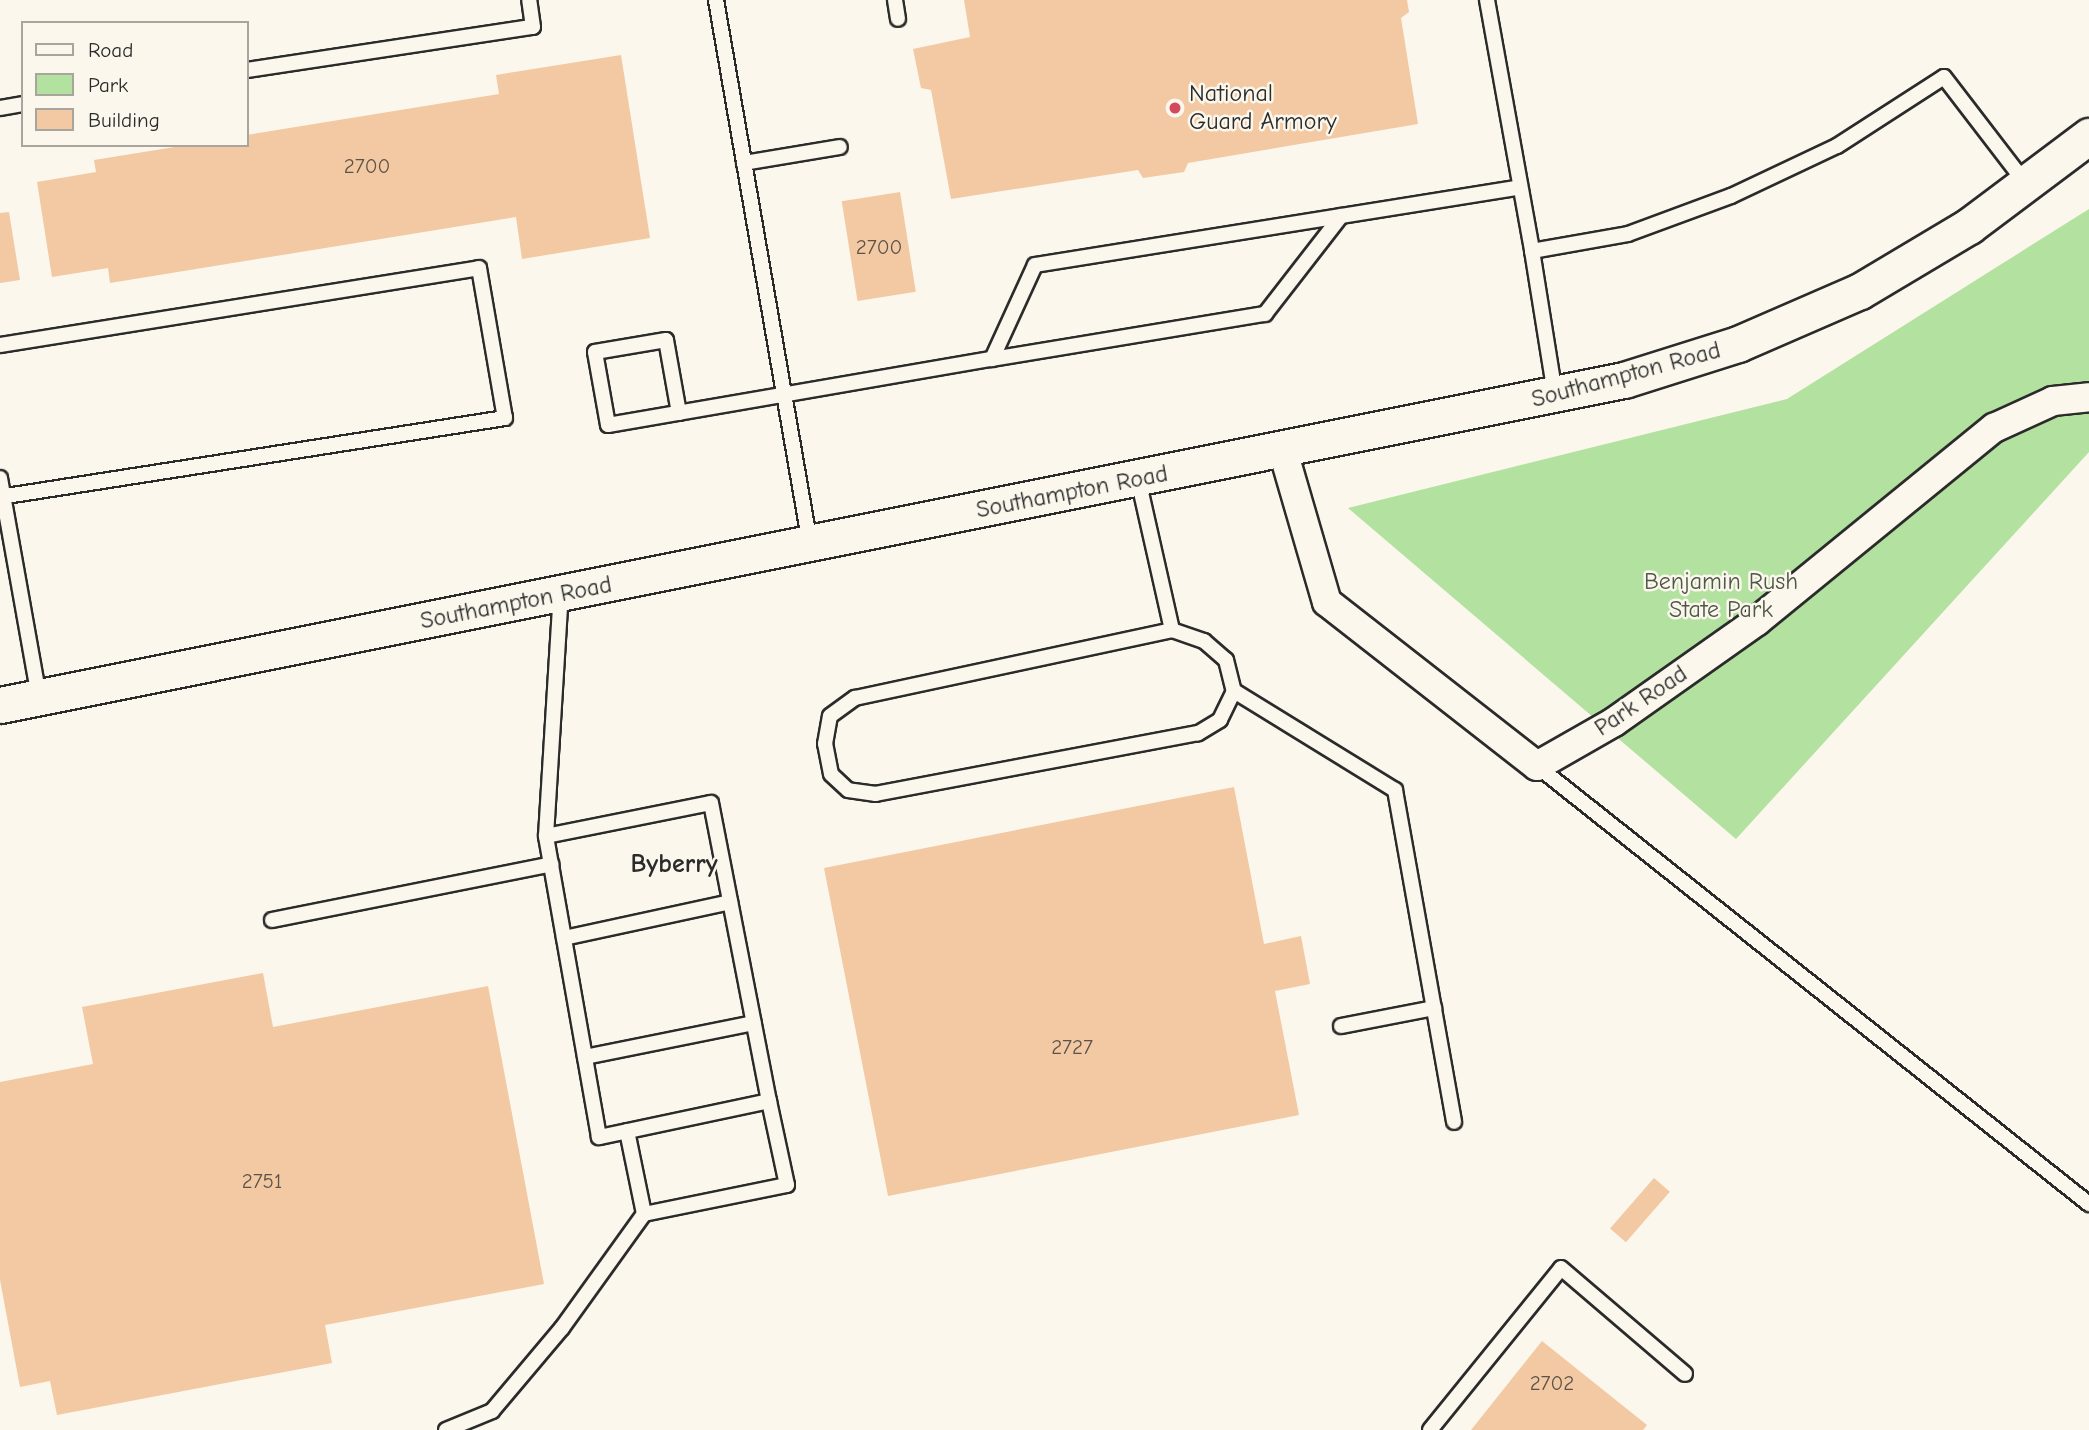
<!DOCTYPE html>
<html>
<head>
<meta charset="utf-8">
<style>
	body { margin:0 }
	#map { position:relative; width:2089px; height:1430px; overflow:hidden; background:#fbf7ec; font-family:"Comic Neue",sans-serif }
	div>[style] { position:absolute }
	.green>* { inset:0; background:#b3e1a0 }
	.building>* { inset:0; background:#f2c9a2; transform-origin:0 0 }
	.roads { filter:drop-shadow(2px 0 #2b2b2b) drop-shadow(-2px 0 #2b2b2b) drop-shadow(0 2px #2b2b2b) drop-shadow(0 -2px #2b2b2b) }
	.service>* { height:14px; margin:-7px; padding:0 7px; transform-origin:7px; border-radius:7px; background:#fbf7ec }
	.minor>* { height:28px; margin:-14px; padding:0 14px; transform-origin:14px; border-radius:14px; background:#fbf7ec }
	.tertiary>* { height:35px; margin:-17.5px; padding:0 17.5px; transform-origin:17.5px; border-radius:17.5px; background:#fbf7ec }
	.dots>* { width:19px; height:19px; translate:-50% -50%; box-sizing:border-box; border:4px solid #fbf7ec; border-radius:50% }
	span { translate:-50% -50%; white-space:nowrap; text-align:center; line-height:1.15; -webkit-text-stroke:5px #fbf7ec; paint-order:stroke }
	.number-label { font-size:21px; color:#5d5249 }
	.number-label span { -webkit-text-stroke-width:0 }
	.poi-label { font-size:24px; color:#2b2b2b }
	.left { translate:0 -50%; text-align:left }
	.street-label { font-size:24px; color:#2b2b2b }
	.park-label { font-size:24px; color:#4d5848 }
	.neighbourhood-label { font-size:26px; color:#2b2b2b; font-weight:700 }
	.legend { position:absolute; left:21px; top:21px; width:228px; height:126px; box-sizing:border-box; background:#fbf7ec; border:2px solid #a8a59f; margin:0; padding:9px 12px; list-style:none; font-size:21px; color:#2b2b2b }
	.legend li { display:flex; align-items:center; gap:14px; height:35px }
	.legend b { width:35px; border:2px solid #a8a59f }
</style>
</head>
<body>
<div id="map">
	<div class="green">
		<i style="clip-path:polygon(2089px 209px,2089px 452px,1736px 839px,1348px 508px,1787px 399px)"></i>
	</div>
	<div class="building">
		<i style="clip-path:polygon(964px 0,1407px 0,1409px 12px,1401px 18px,1418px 124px,1188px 163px,1184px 172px,1143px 178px,1138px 170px,951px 199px,931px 90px,921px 88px,913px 49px,970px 37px)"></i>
		<i style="clip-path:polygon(621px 55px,650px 238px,522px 259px,516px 217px,110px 283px,108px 268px,52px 277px,37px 182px,96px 172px,94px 160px,187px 145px,247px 145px,247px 135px,499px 94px,496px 75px)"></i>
		<i style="left:900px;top:192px;width:101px;height:59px;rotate:81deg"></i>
		<i style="clip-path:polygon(9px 212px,20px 280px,0 283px,0 213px)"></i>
		<i style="clip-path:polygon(1234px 787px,1264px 944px,1301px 936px,1310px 984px,1275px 991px,1299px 1115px,888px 1196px,824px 868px)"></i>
		<i style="clip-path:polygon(263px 973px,273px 1027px,488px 986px,544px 1284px,325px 1325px,332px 1363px,57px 1415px,50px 1381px,20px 1387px,0 1280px,0 1082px,93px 1064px,82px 1007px)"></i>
		<i style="left:1654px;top:1178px;width:21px;height:67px;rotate:41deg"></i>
		<i style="clip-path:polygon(1542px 1341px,1647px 1425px,1643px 1430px,1471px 1430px)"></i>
	</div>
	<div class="roads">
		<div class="service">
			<i style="left:716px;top:0;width:552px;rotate:80.2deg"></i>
			<i style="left:895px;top:0;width:19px;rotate:81deg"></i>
			<i style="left:1487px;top:0;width:255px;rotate:79.8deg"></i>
			<i style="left:247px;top:70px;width:289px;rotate:-8.6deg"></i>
			<i style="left:533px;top:27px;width:27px;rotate:-98deg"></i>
			<i style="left:0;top:108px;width:23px;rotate:-10deg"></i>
			<i style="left:744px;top:163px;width:97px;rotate:-9.5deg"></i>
			<i style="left:0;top:345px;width:485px;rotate:-9.1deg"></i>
			<i style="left:479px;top:268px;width:152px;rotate:80.2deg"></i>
			<i style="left:505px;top:418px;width:511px;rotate:171.11deg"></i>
			<i style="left:992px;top:359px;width:277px;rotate:-9.4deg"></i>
			<i style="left:1265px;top:314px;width:124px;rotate:-52.2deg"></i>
			<i style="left:1555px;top:394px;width:145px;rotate:-99.1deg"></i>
			<i style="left:1532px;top:251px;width:97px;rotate:-10deg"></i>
			<i style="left:1628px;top:234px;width:110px;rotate:-20.3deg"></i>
			<i style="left:1731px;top:196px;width:117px;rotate:-25.3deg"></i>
			<i style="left:1837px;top:146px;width:127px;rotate:-32.8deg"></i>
			<i style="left:1944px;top:77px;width:135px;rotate:52.5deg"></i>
			<i style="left:679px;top:413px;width:74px;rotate:-100.1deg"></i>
			<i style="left:666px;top:340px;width:72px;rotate:170.4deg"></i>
			<i style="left:595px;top:352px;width:74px;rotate:79.9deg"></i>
			<i style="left:608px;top:425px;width:390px;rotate:-9.8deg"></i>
			<i style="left:992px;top:359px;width:103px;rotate:-65.4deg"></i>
			<i style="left:1035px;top:265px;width:491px;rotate:-9.1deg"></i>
			<i style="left:0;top:478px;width:222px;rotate:79.9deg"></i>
			<i style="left:1138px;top:479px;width:155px;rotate:77.3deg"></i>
			<i style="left:1172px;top:630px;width:34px;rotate:19deg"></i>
			<i style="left:1204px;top:641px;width:29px;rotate:41deg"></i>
			<i style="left:1226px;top:660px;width:32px;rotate:76deg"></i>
			<i style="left:1234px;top:691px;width:32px;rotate:116deg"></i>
			<i style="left:1220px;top:720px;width:26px;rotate:149deg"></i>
			<i style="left:1198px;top:733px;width:328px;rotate:169.3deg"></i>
			<i style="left:876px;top:794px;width:28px;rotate:-172deg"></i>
			<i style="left:848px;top:790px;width:23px;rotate:-137deg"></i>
			<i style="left:831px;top:774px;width:31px;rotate:-101deg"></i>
			<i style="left:825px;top:744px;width:28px;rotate:-80deg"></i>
			<i style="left:830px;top:716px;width:31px;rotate:-36deg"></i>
			<i style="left:855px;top:698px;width:324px;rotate:-12.1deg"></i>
			<i style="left:1234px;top:691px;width:189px;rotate:31.6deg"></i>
			<i style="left:1395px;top:790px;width:337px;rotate:79.9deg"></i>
			<i style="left:1537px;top:766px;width:705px;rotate:38.43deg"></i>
			<i style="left:546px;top:836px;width:168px;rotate:-11.3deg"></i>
			<i style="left:711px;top:803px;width:304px;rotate:79deg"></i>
			<i style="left:769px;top:1101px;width:174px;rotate:168deg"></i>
			<i style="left:599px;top:1137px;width:306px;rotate:-100deg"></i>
			<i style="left:546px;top:836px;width:242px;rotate:-86.5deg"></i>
			<i style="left:272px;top:920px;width:285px;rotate:-11.3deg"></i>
			<i style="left:564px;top:938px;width:170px;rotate:-12.2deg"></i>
			<i style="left:1341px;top:1026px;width:95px;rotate:-11deg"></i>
			<i style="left:585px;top:1057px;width:172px;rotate:-11.4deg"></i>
			<i style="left:627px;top:1131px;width:85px;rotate:78.4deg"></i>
			<i style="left:644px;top:1214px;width:146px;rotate:-11.5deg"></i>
			<i style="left:787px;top:1185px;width:86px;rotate:-102.1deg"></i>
			<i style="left:446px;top:1430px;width:50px;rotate:-22.4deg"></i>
			<i style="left:492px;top:1411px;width:109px;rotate:-49.9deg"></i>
			<i style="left:562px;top:1328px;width:140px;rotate:-54.3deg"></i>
			<i style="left:1430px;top:1430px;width:208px;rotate:-51deg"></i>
			<i style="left:1561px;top:1268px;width:163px;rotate:40.5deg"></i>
		</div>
		<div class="minor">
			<i style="left:1283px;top:451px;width:157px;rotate:73.8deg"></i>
			<i style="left:1327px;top:602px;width:266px;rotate:38deg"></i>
			<i style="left:1537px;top:766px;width:89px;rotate:-29.7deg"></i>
			<i style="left:1614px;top:722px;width:175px;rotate:-35.2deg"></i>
			<i style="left:1757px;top:621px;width:306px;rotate:-39.2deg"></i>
			<i style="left:1994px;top:428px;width:65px;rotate:-24.6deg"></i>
			<i style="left:2053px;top:401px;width:36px;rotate:-6deg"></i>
		</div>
		<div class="tertiary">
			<i style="left:0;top:705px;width:1656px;rotate:-11.32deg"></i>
			<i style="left:1624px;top:380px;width:120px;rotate:-17.5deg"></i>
			<i style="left:1738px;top:344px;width:133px;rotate:-23.5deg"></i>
			<i style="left:1860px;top:291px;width:127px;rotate:-30.8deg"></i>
			<i style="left:1969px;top:226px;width:150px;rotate:-36.9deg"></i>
		</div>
	</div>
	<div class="dots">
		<i style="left:1175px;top:108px;background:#d1495b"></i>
	</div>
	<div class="number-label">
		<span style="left:367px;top:166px">2700</span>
		<span style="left:879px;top:247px">2700</span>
		<span style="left:1072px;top:1047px">2727</span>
		<span style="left:262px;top:1181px">2751</span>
		<span style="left:1552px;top:1383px">2702</span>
	</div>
	<div class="poi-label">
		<span class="left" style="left:1189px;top:108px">National<br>Guard Armory</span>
	</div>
	<div class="street-label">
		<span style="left:1626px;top:375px;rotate:-15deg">Southampton Road</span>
		<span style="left:1072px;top:492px;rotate:-11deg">Southampton Road</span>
		<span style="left:516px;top:603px;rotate:-11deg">Southampton Road</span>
		<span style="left:1641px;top:701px;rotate:-34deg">Park Road</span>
	</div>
	<div class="park-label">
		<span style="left:1721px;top:596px">Benjamin Rush<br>State Park</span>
	</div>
	<div class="neighbourhood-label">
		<span style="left:674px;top:865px">Byberry</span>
	</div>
	<ul class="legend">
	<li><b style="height:9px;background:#fbf7ec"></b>Road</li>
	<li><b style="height:19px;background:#b3e1a0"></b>Park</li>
	<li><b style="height:19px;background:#f2c9a2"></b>Building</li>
	</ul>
</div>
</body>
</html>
